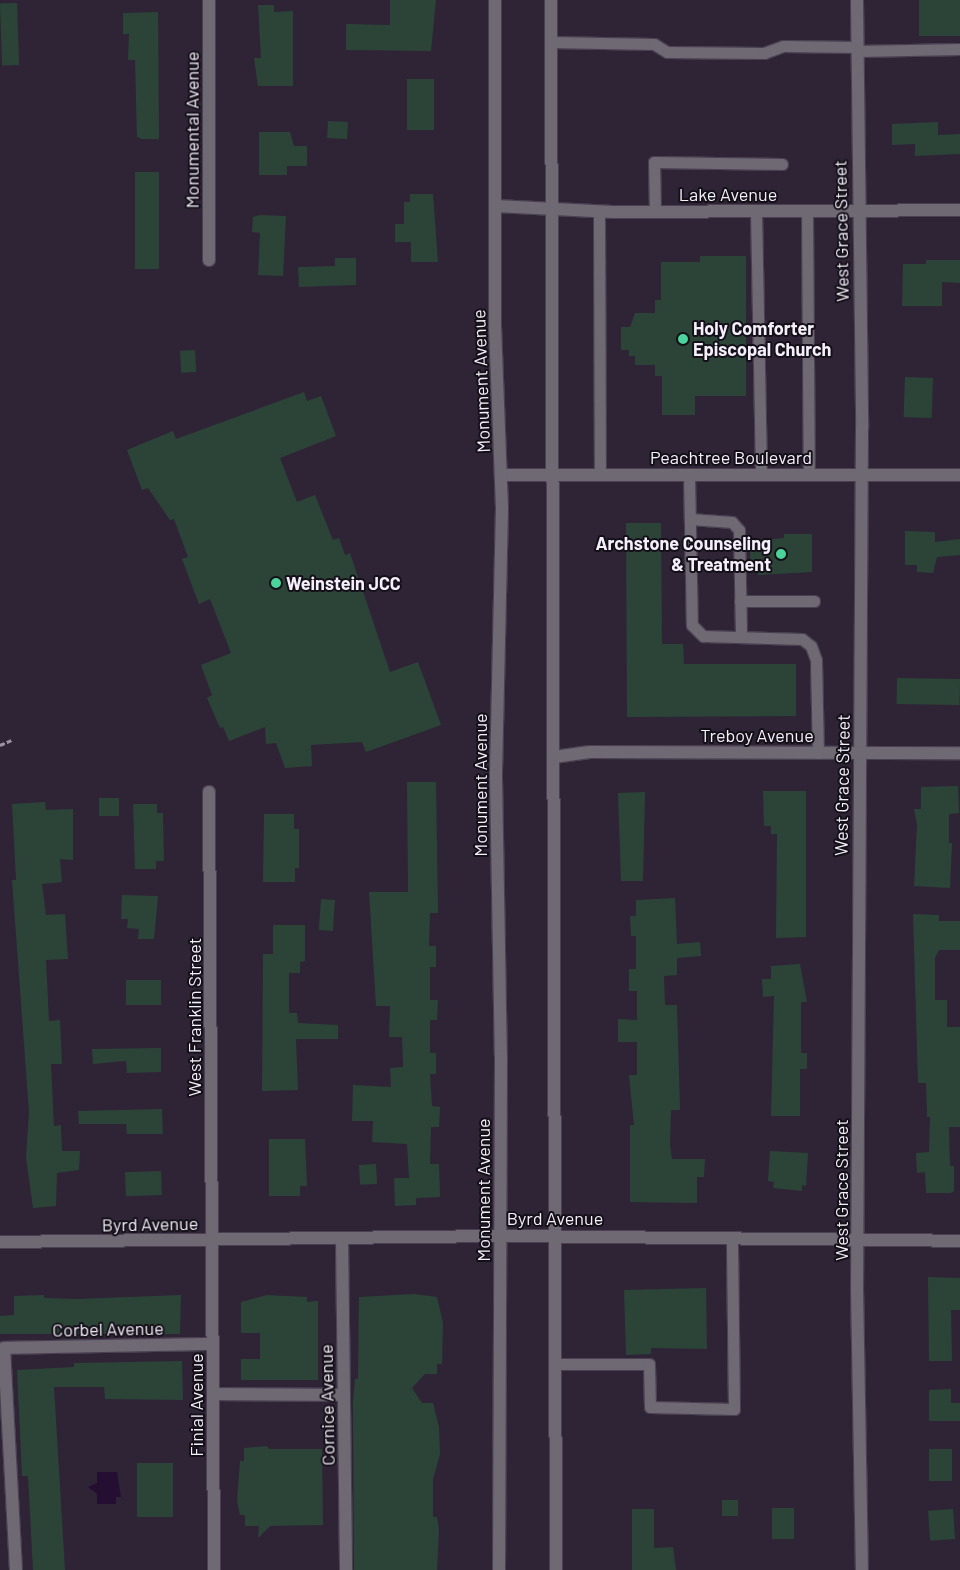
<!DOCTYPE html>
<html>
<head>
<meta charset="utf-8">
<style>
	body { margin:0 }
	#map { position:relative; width:960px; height:1570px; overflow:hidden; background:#2e2436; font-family:Barlow,sans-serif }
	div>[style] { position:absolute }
	.water>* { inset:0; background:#240f33 }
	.building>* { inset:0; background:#2c4438; transform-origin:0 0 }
	.path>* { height:3px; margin-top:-1.5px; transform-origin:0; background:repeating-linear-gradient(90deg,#9991a0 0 5px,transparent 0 7.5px) }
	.roads { filter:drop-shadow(1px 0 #4a4052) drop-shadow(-1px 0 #4a4052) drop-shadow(0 1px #4a4052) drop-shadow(0 -1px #4a4052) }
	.service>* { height:11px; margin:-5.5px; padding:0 5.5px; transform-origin:5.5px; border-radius:5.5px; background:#6e6972 }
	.minor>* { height:12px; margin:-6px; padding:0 6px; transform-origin:6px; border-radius:6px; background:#6e6972 }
	.tertiary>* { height:12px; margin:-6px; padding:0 6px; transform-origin:6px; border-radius:6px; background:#6e6972 }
	.dots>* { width:14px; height:14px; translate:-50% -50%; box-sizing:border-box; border:2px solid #141018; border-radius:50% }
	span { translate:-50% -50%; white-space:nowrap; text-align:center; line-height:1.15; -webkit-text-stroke:4px #141018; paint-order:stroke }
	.street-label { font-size:18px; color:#f5effb }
	.poi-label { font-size:18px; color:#f5effb; font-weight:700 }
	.left { translate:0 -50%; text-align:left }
	.right { translate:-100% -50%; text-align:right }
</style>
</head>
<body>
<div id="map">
	<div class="water">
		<i style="clip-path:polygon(97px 1472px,117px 1472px,121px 1497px,116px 1497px,116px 1504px,97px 1504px,97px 1494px,88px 1487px,97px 1483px)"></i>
	</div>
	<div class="building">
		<i style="clip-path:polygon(390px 0,436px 0,431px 51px,346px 50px,346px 24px,390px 25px)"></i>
		<i style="left:919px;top:0;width:41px;height:36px"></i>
		<i style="left:17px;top:3px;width:62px;height:17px;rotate:88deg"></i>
		<i style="clip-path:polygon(258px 5px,274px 5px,274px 12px,293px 11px,293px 86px,258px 86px,254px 58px,261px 58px)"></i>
		<i style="clip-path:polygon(158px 12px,159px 139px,142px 139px,137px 137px,135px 60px,128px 60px,129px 34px,123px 34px,123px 13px)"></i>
		<i style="left:434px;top:79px;width:51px;height:27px;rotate:90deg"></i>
		<i style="left:328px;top:121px;width:20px;height:17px;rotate:3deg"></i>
		<i style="clip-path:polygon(938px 122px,938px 135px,960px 134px,960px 154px,915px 156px,915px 144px,892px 145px,892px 124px)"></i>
		<i style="clip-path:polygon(259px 132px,290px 132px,294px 146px,307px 146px,307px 166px,287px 166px,287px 175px,259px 175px)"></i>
		<i style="left:135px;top:172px;width:24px;height:97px"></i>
		<i style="clip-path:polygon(410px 194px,433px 194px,438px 262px,411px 262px,411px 242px,395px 242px,395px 224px,404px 224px,404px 202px,410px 202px)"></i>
		<i style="clip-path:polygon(260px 215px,286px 216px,283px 276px,258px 275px,260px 233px,252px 232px,253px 217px)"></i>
		<i style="clip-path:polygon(700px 256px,746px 256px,746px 396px,695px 396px,695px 415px,662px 415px,662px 376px,655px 376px,655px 365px,635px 365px,635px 356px,629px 356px,629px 350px,621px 350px,621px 327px,630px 327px,635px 313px,655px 313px,655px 300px,661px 300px,661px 262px,700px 262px)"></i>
		<i style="clip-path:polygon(335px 258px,356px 258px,356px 285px,299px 287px,298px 267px,335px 266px)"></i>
		<i style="clip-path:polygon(926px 260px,960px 260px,960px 283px,942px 282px,942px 306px,902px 306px,903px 264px,926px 264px)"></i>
		<i style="left:195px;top:350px;width:22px;height:15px;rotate:87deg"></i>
		<i style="left:905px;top:377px;width:28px;height:40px;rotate:2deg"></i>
		<i style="clip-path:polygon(304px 392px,307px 401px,321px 396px,336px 436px,280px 458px,297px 502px,315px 495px,333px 540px,339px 538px,345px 555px,350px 553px,390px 672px,418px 662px,441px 725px,366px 752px,362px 742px,311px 745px,312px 766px,285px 768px,276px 743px,266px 744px,265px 727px,229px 741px,223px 727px,220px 728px,207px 698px,212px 695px,201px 665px,231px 653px,210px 599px,199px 604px,182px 559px,188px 557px,174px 519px,170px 520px,148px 488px,142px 490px,127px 450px,173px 431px,176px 439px)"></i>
		<i style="clip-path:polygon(626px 523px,661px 523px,662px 644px,683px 644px,684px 664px,796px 664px,796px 716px,627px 717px)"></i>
		<i style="clip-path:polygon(905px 531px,935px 532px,935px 542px,960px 539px,960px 555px,937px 557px,933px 573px,917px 572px,917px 565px,905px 565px)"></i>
		<i style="clip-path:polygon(784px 534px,812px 534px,812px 572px,758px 575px,758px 568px,750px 568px,750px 541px,784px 538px)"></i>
		<i style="left:897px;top:678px;width:63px;height:26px;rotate:1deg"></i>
		<i style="clip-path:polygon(407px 782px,436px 782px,438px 913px,430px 913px,429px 946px,436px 946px,436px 967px,430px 967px,430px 1000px,438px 1000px,437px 1020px,430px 1020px,430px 1053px,436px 1053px,436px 1074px,430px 1074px,432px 1106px,440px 1107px,439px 1127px,431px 1127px,430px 1164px,439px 1164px,440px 1197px,416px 1198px,416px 1205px,395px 1206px,394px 1178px,409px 1178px,407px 1144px,372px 1142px,373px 1121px,352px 1121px,353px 1085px,391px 1087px,390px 1068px,403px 1067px,402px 1037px,389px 1037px,390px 1006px,376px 1006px,369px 892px,408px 892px)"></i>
		<i style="clip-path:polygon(958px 786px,959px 813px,949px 814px,949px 843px,952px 843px,950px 888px,914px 886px,917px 825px,914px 809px,921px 809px,921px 787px)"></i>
		<i style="clip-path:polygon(763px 791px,806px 791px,806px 937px,776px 938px,777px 834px,771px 834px,771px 826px,764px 826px)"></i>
		<i style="clip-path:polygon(645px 792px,643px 881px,621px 881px,618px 793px)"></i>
		<i style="left:99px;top:798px;width:20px;height:18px"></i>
		<i style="clip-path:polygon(45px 802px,46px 810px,73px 809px,73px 860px,60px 859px,62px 882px,42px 884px,46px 915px,65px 914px,68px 959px,46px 960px,49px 1021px,60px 1020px,62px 1064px,51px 1064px,54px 1126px,61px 1125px,62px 1151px,80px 1151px,79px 1170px,57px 1173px,56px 1206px,33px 1208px,26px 1157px,29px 1112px,12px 880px,16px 880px,12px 804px)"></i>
		<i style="clip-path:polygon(133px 804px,157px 804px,157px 813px,163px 813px,164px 861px,156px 861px,156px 869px,135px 869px)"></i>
		<i style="clip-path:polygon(264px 814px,294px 814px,294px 829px,299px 829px,299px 868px,295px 868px,295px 882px,263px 882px)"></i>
		<i style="clip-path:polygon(122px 895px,158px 896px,154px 939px,138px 939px,139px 929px,127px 928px,128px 919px,121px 919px)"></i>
		<i style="clip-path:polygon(675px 898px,677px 944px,700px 942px,701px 956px,677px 958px,677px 975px,664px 976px,665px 1005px,677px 1005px,680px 1110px,671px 1110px,670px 1144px,672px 1159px,705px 1159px,704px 1177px,697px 1177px,697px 1203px,630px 1202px,630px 1125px,634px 1125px,629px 1075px,637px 1075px,637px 1042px,618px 1042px,618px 1019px,637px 1020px,637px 991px,629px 991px,629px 969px,636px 969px,636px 936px,631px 936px,630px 916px,636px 916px,636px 900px)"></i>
		<i style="left:321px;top:899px;width:14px;height:31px;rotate:4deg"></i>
		<i style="clip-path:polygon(913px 914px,939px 915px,939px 921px,960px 921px,960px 950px,939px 950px,935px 958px,935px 1000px,947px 1000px,947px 1027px,960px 1027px,960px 1127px,949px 1127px,950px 1166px,954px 1166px,954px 1191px,951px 1193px,926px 1193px,925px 1172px,917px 1173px,916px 1153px,929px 1152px,930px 1117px,927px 1117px,926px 1083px,918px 1083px)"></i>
		<i style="clip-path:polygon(273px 925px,305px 925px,305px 961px,300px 962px,300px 973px,289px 973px,289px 1013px,297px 1013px,298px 1023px,338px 1025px,338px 1039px,296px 1039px,298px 1090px,262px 1091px,263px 954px,273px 954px)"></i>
		<i style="clip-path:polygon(800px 964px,807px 1002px,801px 1002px,801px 1053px,807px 1053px,807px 1069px,800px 1069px,800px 1116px,771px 1116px,774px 996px,763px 997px,762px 979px,771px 979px,771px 966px)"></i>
		<i style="left:126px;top:980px;width:35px;height:25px"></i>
		<i style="clip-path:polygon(161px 1048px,161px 1072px,127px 1073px,126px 1061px,93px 1064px,92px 1049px)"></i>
		<i style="clip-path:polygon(162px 1109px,163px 1134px,127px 1134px,126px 1124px,79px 1124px,78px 1111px)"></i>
		<i style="clip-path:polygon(269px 1139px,305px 1139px,307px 1186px,300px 1186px,300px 1196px,269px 1196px)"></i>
		<i style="clip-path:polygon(770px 1151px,808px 1153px,806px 1186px,802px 1185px,802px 1191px,773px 1188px,774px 1182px,768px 1181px)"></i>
		<i style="left:376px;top:1164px;width:20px;height:17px;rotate:87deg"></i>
		<i style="left:161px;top:1171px;width:24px;height:36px;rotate:88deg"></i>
		<i style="clip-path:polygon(928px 1277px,960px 1278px,960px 1310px,951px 1310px,952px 1361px,929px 1361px)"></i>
		<i style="clip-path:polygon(706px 1288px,707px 1349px,651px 1348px,651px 1354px,626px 1355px,624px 1290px)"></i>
		<i style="clip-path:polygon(414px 1294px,437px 1297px,443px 1323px,442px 1364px,437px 1364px,437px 1374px,425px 1374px,412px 1388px,422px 1403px,433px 1403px,439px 1427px,440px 1454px,433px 1479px,433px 1517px,437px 1517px,439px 1530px,437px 1570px,354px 1570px,353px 1402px,355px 1379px,358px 1379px,359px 1297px)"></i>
		<i style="clip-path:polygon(44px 1295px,44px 1298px,77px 1299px,181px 1295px,180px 1334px,0 1334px,0 1316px,14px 1315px,14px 1296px)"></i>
		<i style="clip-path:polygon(267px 1295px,307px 1297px,307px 1302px,318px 1301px,318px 1380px,241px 1380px,241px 1359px,260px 1359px,260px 1333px,241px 1333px,241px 1302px)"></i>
		<i style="clip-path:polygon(182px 1361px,183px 1400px,105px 1399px,104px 1387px,54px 1387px,65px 1570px,33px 1570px,28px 1476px,22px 1476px,17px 1370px,74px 1367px,74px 1363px)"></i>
		<i style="clip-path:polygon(951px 1389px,951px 1403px,960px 1403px,960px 1421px,929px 1421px,929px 1390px)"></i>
		<i style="clip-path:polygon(267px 1446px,269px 1449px,322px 1449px,323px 1525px,270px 1526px,258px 1538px,259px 1526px,245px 1526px,245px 1515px,240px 1515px,237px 1501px,240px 1461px,244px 1461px,244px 1448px)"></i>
		<i style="left:929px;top:1449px;width:23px;height:32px"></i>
		<i style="left:173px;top:1463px;width:54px;height:36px;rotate:90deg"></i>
		<i style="left:722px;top:1500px;width:16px;height:16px"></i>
		<i style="left:772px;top:1508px;width:22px;height:31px"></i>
		<i style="clip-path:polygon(632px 1509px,654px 1509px,654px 1548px,673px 1547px,676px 1570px,632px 1570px)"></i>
		<i style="left:953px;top:1509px;width:30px;height:25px;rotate:86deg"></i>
	</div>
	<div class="path">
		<i style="left:0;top:745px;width:13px;rotate:-23deg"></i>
	</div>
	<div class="roads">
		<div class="service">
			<i style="left:551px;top:42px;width:103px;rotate:1.1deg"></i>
			<i style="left:654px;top:44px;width:15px;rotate:32deg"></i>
			<i style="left:667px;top:52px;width:97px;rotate:0.6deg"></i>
			<i style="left:764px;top:53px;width:20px;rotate:-20deg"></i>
			<i style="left:783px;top:46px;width:74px;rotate:0.8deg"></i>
			<i style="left:857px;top:51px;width:103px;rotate:-1.1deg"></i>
			<i style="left:756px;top:211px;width:263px;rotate:88.9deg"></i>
			<i style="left:807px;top:211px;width:264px;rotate:89.6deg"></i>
			<i style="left:599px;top:212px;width:263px;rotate:89.8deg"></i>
			<i style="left:655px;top:212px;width:50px;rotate:-91.1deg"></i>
			<i style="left:654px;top:162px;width:128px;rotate:0.9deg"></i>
			<i style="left:689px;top:475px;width:150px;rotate:88.9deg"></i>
			<i style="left:692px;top:625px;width:16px;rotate:45deg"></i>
			<i style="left:703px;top:636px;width:99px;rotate:1.7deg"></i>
			<i style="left:802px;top:639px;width:11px;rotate:38deg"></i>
			<i style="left:811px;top:646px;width:15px;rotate:70deg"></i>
			<i style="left:816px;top:660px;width:93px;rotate:88.8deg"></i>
			<i style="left:690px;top:519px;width:42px;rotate:4.1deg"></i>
			<i style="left:732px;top:522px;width:11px;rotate:49deg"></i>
			<i style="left:739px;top:530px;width:107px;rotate:88.9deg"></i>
			<i style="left:740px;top:601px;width:74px"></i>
			<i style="left:556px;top:1364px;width:93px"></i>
			<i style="left:649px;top:1364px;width:43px;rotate:88.7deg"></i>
			<i style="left:650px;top:1407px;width:84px;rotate:1.4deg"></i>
			<i style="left:734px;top:1409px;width:169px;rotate:-90.7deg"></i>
		</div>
		<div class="minor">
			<i style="left:209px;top:0;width:260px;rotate:90deg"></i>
			<i style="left:857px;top:0;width:428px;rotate:89.3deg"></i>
			<i style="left:862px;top:428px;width:859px;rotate:90.33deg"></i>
			<i style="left:857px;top:1287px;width:283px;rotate:89deg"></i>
			<i style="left:496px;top:206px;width:117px;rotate:2.9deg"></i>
			<i style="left:613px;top:212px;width:347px;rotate:-0.3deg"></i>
			<i style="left:502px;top:475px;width:458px"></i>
			<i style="left:554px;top:757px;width:36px;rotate:-8deg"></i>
			<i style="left:590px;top:752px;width:370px;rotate:0.2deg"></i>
			<i style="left:209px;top:792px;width:778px;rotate:89.63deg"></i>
			<i style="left:342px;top:1239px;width:331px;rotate:89.3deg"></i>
			<i style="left:0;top:1242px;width:501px;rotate:-0.69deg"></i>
			<i style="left:213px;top:1394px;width:131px;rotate:0.4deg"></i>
			<i style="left:16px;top:1570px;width:222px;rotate:-93.1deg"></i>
			<i style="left:4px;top:1348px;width:209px;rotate:-1.1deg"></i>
		</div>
		<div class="tertiary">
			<i style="left:495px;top:0;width:326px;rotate:90deg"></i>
			<i style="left:495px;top:326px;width:182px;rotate:87.8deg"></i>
			<i style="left:502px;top:508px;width:270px;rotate:91.3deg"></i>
			<i style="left:496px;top:778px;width:278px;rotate:89deg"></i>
			<i style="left:501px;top:1056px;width:514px;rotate:90.22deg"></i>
			<i style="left:551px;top:0;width:1570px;rotate:89.82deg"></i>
			<i style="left:501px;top:1236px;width:459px;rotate:0.6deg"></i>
		</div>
	</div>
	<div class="dots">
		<i style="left:683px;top:339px;background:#4ad49c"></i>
		<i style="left:781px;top:554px;background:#4ad49c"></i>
		<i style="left:276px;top:583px;background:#4ad49c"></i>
	</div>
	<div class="street-label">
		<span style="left:192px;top:130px;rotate:-90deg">Monumental Avenue</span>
		<span style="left:728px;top:194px">Lake Avenue</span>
		<span style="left:841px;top:231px;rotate:-91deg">West Grace Street</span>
		<span style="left:481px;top:381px;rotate:-92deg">Monument Avenue</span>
		<span style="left:731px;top:457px">Peachtree Boulevard</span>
		<span style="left:757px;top:735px">Treboy Avenue</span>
		<span style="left:480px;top:785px;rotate:-90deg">Monument Avenue</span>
		<span style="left:842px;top:785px;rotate:-89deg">West Grace Street</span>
		<span style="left:194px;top:1017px;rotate:-90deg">West Franklin Street</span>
		<span style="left:483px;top:1190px;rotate:-90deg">Monument Avenue</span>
		<span style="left:841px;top:1190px;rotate:-90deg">West Grace Street</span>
		<span style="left:555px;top:1218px">Byrd Avenue</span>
		<span style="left:150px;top:1224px;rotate:-1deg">Byrd Avenue</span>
		<span style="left:108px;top:1329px;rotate:-1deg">Corbel Avenue</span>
		<span style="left:196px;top:1405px;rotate:-90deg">Finial Avenue</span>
		<span style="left:327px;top:1405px;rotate:-91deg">Cornice Avenue</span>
	</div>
	<div class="poi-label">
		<span class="left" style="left:693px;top:339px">Holy Comforter<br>Episcopal Church</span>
		<span class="right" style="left:771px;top:554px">Archstone Counseling<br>&amp; Treatment</span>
		<span class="left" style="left:286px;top:583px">Weinstein JCC</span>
	</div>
</div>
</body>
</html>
